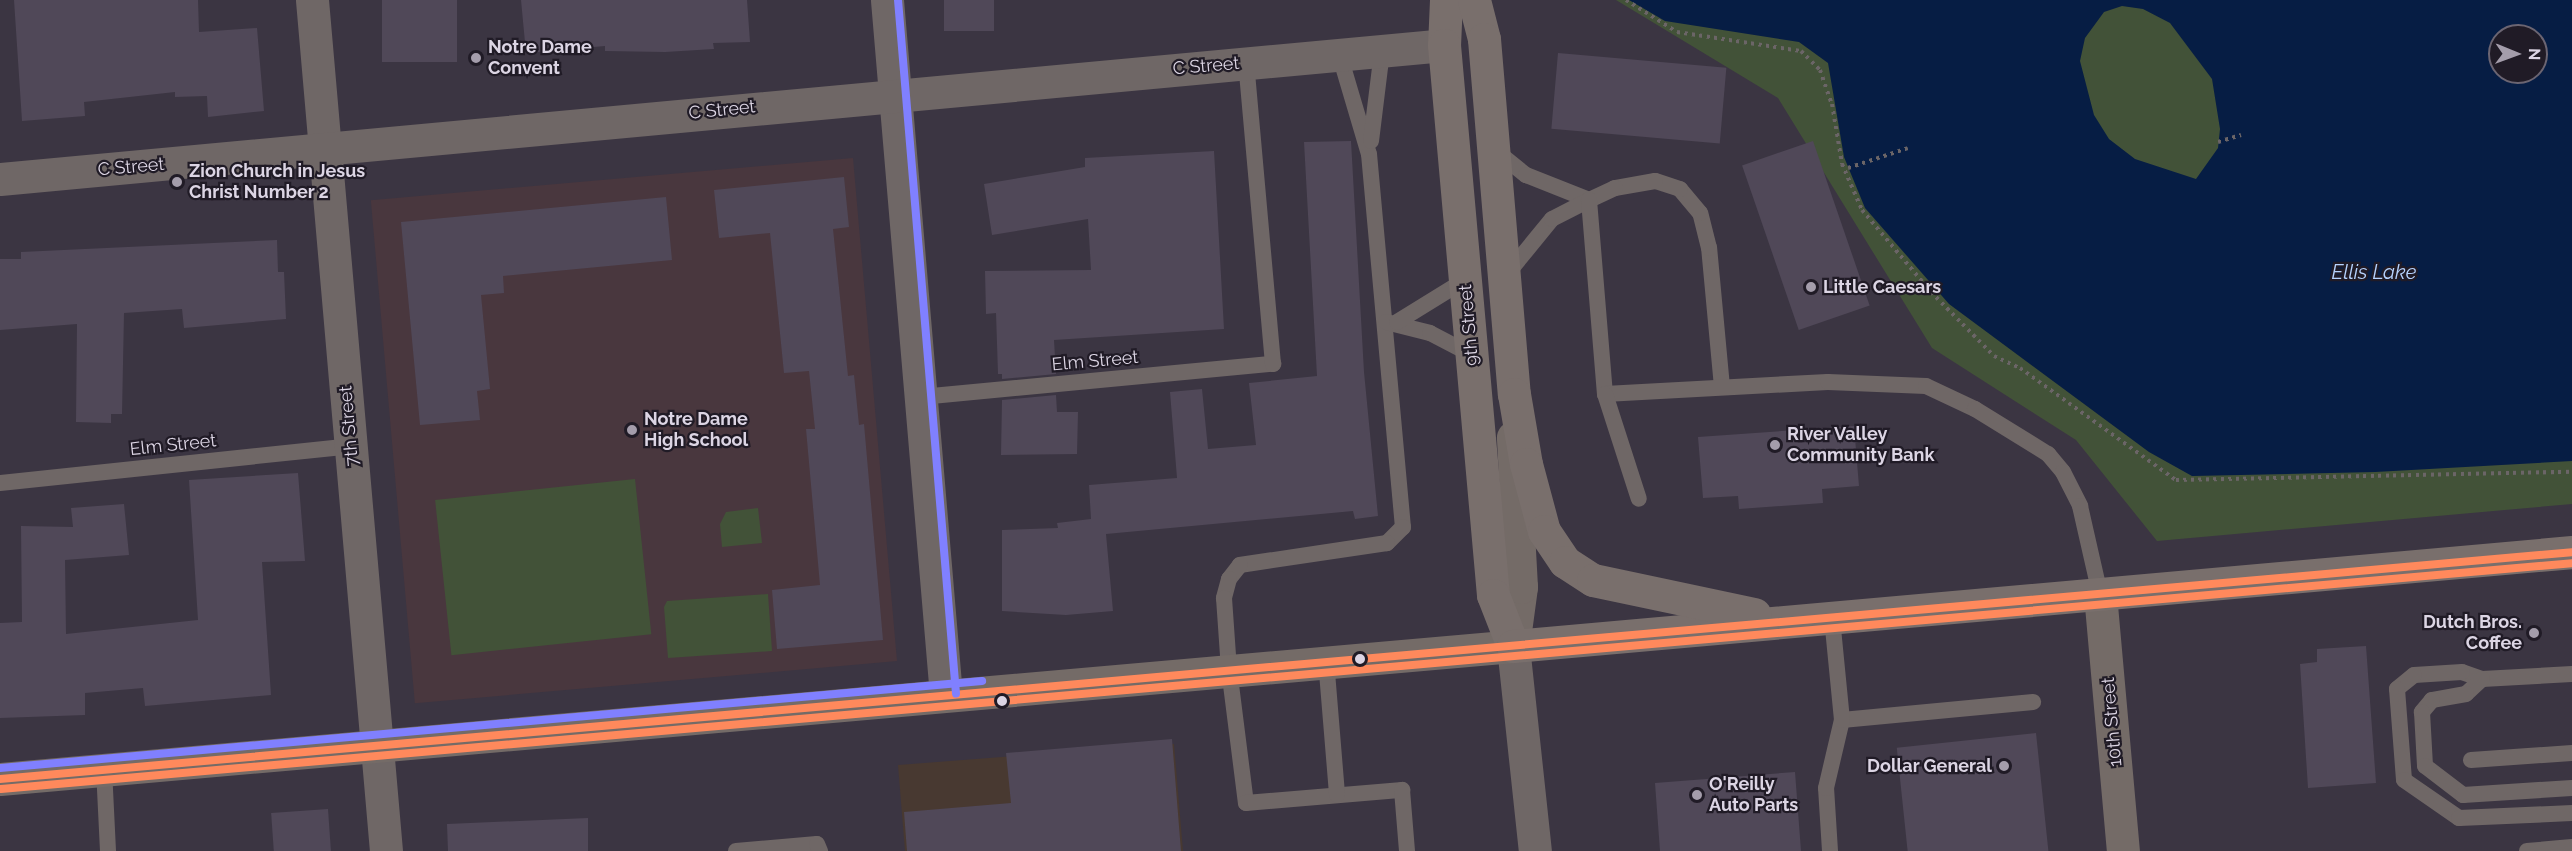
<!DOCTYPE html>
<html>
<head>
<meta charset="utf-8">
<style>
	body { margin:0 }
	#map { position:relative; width:2572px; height:851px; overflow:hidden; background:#3b3542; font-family:Raleway,sans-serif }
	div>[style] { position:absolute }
	.industrial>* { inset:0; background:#483931 }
	.education>* { inset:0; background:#49373e; transform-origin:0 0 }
	.green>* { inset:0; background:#425238; transform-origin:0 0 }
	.water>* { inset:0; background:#061d44 }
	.building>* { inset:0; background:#504858; transform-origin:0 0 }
	.path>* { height:4px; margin-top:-2px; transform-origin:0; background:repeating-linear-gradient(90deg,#6b6567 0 3px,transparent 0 7.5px) }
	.lane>* { height:16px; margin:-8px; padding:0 8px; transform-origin:8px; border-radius:8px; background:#6f6766 }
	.street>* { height:33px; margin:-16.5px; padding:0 16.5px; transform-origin:16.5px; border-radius:16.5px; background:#6f6766 }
	.secondary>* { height:33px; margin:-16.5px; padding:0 16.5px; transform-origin:16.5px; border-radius:16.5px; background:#746b67 }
	.highway>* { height:33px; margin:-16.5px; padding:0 16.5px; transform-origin:16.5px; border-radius:16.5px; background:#796f6c }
	.bus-1>* { height:8px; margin:-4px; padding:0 4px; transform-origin:4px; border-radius:4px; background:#ff895c }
	.bus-2>* { height:8px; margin:-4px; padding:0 4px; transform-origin:4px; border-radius:4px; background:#ff895c }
	.bus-3>* { height:8px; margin:-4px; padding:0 4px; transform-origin:4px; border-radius:4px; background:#8080ff }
	.dots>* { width:16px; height:16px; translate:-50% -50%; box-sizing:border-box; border:3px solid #201b26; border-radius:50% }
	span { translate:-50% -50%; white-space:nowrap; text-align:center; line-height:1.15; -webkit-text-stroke:4.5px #201b26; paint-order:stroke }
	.poi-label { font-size:18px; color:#dcd5e4; font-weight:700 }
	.left { translate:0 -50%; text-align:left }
	.right { translate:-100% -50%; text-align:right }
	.street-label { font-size:18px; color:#dcd5e4 }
	.water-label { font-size:20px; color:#b6d3ff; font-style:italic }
	.north { position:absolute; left:2488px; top:24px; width:60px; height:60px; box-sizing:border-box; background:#201b26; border:2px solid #6b6572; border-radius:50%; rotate:91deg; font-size:16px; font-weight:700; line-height:24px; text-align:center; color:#dcd5e4 }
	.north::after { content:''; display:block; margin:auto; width:21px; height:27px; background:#a49dab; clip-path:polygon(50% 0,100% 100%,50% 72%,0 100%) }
</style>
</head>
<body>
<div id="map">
	<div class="industrial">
		<i style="clip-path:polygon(1174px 744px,1183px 851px,905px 851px,898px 765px)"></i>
	</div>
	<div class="education">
		<i style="left:853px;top:158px;width:505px;height:484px;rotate:85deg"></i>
	</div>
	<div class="green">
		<i style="clip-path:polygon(evenodd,1616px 0,2572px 0,2572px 504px,2157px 541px,2076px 440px,1932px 348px,1778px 98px,1616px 0,2500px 36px,2536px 36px,2536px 72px,2500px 72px,2500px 36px)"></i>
		<i style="left:635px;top:479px;width:156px;height:201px;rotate:84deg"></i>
		<i style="clip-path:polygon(758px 508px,762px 543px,722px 547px,720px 524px,726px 512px)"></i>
		<i style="clip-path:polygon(768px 594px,772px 651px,668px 658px,664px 607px,667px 601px)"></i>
	</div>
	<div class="water">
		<i style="clip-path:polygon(evenodd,1629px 0,2572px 0,2572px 461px,2375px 472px,2192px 476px,2149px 452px,1949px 304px,1865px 208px,1844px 157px,1828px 63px,1799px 42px,1665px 21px,1629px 0,2122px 6px,2143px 9px,2170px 23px,2212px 79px,2220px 129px,2218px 148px,2196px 179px,2135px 159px,2109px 139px,2094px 115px,2080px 61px,2085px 38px,2104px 12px,2122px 6px,1629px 0,2500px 36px,2536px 36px,2536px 72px,2500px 72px,2500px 36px)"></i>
	</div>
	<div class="building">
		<i style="clip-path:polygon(14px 0,198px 0,199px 32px,257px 28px,264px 111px,208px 117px,207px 96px,175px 97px,175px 92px,84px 102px,85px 116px,22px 121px)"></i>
		<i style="left:382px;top:0;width:75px;height:62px"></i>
		<i style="clip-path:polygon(521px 0,747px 0,750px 42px,713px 43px,714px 49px,665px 52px,605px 51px,605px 46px,526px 53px)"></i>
		<i style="left:944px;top:0;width:50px;height:31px"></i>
		<i style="left:1558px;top:53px;width:169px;height:76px;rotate:5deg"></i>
		<i style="clip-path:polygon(1351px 141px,1364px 372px,1378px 516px,1355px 519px,1353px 511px,1106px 534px,1113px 611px,1066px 615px,1002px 611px,1002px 530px,1058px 528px,1057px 523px,1091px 519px,1089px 485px,1177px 478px,1170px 392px,1202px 389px,1208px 449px,1256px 445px,1249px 383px,1317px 376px,1304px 142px)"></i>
		<i style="left:1813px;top:141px;width:174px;height:75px;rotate:71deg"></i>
		<i style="clip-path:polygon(1214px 151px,1224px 329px,1054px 340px,1056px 374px,1002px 379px,1002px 374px,998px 374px,996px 313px,986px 314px,985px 271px,1091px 270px,1088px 219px,992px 235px,984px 184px,1085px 167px,1085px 158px)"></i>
		<i style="clip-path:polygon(844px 177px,849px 227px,833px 229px,848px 376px,854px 375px,859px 425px,864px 424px,883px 640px,777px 649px,772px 590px,820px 585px,806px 429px,815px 429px,809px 371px,784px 373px,770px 233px,719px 238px,714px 190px)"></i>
		<i style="clip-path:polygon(666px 197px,672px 260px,503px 276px,504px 293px,481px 295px,490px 389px,477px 391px,480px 420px,420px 425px,401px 222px)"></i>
		<i style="clip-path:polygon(277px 240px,278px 272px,284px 272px,286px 319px,184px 328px,182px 309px,124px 313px,122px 414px,111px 414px,111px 423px,76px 422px,77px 324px,0 330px,0 259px,21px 259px,21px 252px)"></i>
		<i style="clip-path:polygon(1056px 395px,1057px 412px,1078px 412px,1077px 454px,1001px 455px,1002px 400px)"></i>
		<i style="clip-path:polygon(1854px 426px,1859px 486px,1822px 489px,1823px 503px,1739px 509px,1738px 496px,1703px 498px,1698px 437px)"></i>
		<i style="clip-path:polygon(298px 473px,305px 561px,262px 562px,271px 695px,145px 706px,143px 688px,85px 693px,85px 715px,0 718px,0 623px,22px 622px,21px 526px,73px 527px,71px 508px,124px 504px,129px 555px,65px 560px,66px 634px,198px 620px,189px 480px)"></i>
		<i style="clip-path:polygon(2366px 646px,2376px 783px,2308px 788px,2300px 664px,2317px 662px,2317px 649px)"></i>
		<i style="left:2036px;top:733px;width:119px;height:140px;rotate:84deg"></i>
		<i style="clip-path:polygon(1172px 739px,1181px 851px,907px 851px,904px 812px,1011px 803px,1006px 753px)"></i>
		<i style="clip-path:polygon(1795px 772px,1801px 851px,1660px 851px,1655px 783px)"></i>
		<i style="left:328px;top:809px;width:42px;height:57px;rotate:86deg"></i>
		<i style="clip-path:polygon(588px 818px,588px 851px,448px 851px,447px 824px)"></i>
	</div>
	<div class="path">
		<i style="left:1626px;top:0;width:60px;rotate:32.1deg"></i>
		<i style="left:1677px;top:32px;width:125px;rotate:8.7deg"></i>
		<i style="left:1801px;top:51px;width:27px;rotate:45deg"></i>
		<i style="left:1820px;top:70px;width:36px;rotate:71deg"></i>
		<i style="left:1832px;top:104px;width:61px;rotate:80.5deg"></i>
		<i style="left:1842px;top:164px;width:50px;rotate:66.5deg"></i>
		<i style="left:1862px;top:210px;width:107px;rotate:49.9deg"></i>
		<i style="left:1931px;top:292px;width:90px;rotate:45.5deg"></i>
		<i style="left:1994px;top:356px;width:29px;rotate:25deg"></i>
		<i style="left:2020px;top:368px;width:192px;rotate:35.7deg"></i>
		<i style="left:2176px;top:480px;width:396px;rotate:-1.2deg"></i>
		<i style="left:2218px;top:142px;width:24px;rotate:-17deg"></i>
		<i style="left:1848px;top:168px;width:63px;rotate:-18.4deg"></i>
	</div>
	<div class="lane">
		<i style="left:1339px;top:53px;width:105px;rotate:73.5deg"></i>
		<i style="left:1369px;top:154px;width:375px;rotate:84.8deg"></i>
		<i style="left:1403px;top:527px;width:23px;rotate:135deg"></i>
		<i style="left:1387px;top:543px;width:149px;rotate:171.5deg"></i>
		<i style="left:1240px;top:565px;width:18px;rotate:128deg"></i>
		<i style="left:1229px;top:579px;width:20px;rotate:105deg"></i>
		<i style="left:1224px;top:598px;width:71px;rotate:86deg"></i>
		<i style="left:1229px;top:669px;width:135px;rotate:82.8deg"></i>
		<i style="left:1246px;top:803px;width:157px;rotate:-4.8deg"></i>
		<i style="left:1402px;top:790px;width:61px;rotate:85.3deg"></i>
		<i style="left:1371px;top:141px;width:91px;rotate:-83deg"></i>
		<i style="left:1495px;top:150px;width:40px;rotate:39deg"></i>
		<i style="left:1526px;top:175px;width:68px;rotate:21.6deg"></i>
		<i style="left:1507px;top:274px;width:71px;rotate:-50.7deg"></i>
		<i style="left:1552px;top:219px;width:42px;rotate:-27.2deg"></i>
		<i style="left:1386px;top:322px;width:45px;rotate:14deg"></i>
		<i style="left:1430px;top:333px;width:47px;rotate:27.6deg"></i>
		<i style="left:1397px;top:322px;width:80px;rotate:-31.7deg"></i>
		<i style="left:1722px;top:387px;width:140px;rotate:-95.3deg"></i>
		<i style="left:1709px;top:248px;width:36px;rotate:-104deg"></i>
		<i style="left:1700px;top:213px;width:31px;rotate:-130deg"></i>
		<i style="left:1680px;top:189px;width:26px;rotate:-162deg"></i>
		<i style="left:1655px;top:181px;width:41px;rotate:170.1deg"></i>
		<i style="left:1615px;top:188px;width:29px;rotate:155deg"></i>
		<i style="left:1589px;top:200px;width:195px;rotate:85.3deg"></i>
		<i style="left:1605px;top:394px;width:223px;rotate:-3.1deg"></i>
		<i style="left:1828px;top:382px;width:98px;rotate:2.3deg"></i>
		<i style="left:1926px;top:386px;width:54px;rotate:25.1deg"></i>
		<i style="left:1975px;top:409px;width:86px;rotate:31.7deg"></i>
		<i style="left:2048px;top:454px;width:23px;rotate:50deg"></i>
		<i style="left:2063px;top:472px;width:38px;rotate:63deg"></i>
		<i style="left:2080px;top:506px;width:90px;rotate:77.2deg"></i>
		<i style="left:1605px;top:394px;width:110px;rotate:72.1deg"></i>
		<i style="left:921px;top:397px;width:354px;rotate:-5.4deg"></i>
		<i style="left:1273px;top:364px;width:302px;rotate:-95.1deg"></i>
		<i style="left:0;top:483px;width:352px;rotate:-6deg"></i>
		<i style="left:1326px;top:660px;width:135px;rotate:85.3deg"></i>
		<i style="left:2572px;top:674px;width:90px;rotate:176.8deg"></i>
		<i style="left:2482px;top:679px;width:21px;rotate:-161deg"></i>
		<i style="left:2462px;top:672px;width:48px;rotate:176.4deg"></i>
		<i style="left:2414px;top:675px;width:22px;rotate:141deg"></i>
		<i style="left:2397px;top:689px;width:91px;rotate:85.6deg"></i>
		<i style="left:2404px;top:780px;width:67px;rotate:34.6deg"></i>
		<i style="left:2459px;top:818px;width:113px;rotate:-2.5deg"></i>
		<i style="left:2482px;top:679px;width:22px;rotate:137deg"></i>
		<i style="left:2466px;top:694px;width:35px;rotate:170deg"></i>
		<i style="left:2432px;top:700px;width:16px;rotate:130deg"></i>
		<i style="left:2422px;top:712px;width:54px;rotate:86.8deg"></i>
		<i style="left:2425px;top:766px;width:48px;rotate:37.3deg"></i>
		<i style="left:2463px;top:795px;width:109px;rotate:-3.7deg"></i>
		<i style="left:1842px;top:720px;width:192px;rotate:-5.4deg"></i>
		<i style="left:2471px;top:760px;width:101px;rotate:-4deg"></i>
		<i style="left:104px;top:769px;width:82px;rotate:87.2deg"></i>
		<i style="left:736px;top:851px;width:81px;rotate:-4.9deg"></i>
		<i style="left:817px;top:844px;width:8px;rotate:67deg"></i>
		<i style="left:1830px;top:851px;width:63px;rotate:-93.6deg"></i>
		<i style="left:1826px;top:788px;width:70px;rotate:-76.8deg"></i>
		<i style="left:1842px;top:720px;width:102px;rotate:-95.6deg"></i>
		<i style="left:2527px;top:851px;width:45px;rotate:-5.1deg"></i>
	</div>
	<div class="street">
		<i style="left:312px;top:0;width:854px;rotate:85.03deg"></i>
		<i style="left:887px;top:0;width:697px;rotate:85.15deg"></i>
		<i style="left:0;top:179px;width:1450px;rotate:-5.3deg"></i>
		<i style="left:1513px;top:646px;width:206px;rotate:83.9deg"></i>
	</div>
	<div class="secondary">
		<i style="left:2100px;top:594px;width:258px;rotate:84.9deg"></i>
		<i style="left:0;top:779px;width:1519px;rotate:-5.02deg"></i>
		<i style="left:1513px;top:646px;width:60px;rotate:-82.3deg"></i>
		<i style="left:1521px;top:587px;width:150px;rotate:-93.1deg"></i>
	</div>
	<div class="highway">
		<i style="left:1446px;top:0;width:45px;rotate:92.5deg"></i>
		<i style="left:1444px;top:45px;width:552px;rotate:84.91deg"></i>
		<i style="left:1493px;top:595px;width:55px;rotate:68.6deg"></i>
		<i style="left:1513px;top:646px;width:1063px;rotate:-5.07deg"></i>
		<i style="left:1474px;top:0;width:40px;rotate:75.6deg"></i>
		<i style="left:1484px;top:39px;width:356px;rotate:85.2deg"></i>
		<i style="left:1514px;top:394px;width:71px;rotate:80.3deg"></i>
		<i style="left:1526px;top:464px;width:69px;rotate:75deg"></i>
		<i style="left:1544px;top:531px;width:37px;rotate:56deg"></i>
		<i style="left:1565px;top:562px;width:33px;rotate:33deg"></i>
		<i style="left:1593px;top:580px;width:165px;rotate:11.9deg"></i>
	</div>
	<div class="bus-1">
		<i style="left:0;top:779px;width:2582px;rotate:-5.04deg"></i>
	</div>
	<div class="bus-2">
		<i style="left:1px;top:789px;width:2581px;rotate:-5.02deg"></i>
	</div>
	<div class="bus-3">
		<i style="left:898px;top:0;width:696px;rotate:85.22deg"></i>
		<i style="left:0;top:768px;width:986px;rotate:-5.06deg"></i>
	</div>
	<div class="dots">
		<i style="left:476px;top:58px;background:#a49dab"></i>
		<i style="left:177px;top:182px;background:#a49dab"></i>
		<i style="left:1811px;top:287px;background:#a49dab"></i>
		<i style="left:632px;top:430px;background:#a49dab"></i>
		<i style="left:1775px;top:445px;background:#a49dab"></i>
		<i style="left:2534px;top:633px;background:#a49dab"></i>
		<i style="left:1360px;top:659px;background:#dcd5e4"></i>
		<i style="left:1002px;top:701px;background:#dcd5e4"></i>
		<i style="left:2004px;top:766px;background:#a49dab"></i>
		<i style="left:1697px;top:795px;background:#a49dab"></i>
	</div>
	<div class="poi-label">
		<span class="left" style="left:488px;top:58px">Notre Dame<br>Convent</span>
		<span class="left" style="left:189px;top:182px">Zion Church in Jesus<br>Christ Number 2</span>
		<span class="left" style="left:1823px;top:287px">Little Caesars</span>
		<span class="left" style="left:644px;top:430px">Notre Dame<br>High School</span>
		<span class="left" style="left:1787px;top:445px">River Valley<br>Community Bank</span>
		<span class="right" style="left:2522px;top:633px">Dutch Bros.<br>Coffee</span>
		<span class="right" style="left:1992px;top:766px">Dollar General</span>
		<span class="left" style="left:1709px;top:795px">O'Reilly<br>Auto Parts</span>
	</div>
	<div class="street-label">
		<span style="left:1206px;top:66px;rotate:-5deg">C Street</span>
		<span style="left:722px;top:110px;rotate:-6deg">C Street</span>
		<span style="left:131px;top:167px;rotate:-5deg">C Street</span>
		<span style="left:1469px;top:325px;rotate:-95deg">9th Street</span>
		<span style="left:1095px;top:361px;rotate:-5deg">Elm Street</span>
		<span style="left:349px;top:426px;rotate:-95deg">7th Street</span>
		<span style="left:173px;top:445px;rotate:-6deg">Elm Street</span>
		<span style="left:2112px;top:722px;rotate:-95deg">10th Street</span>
	</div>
	<div class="water-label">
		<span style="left:2374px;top:272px">Ellis Lake</span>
	</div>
	<div class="north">N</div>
</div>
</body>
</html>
